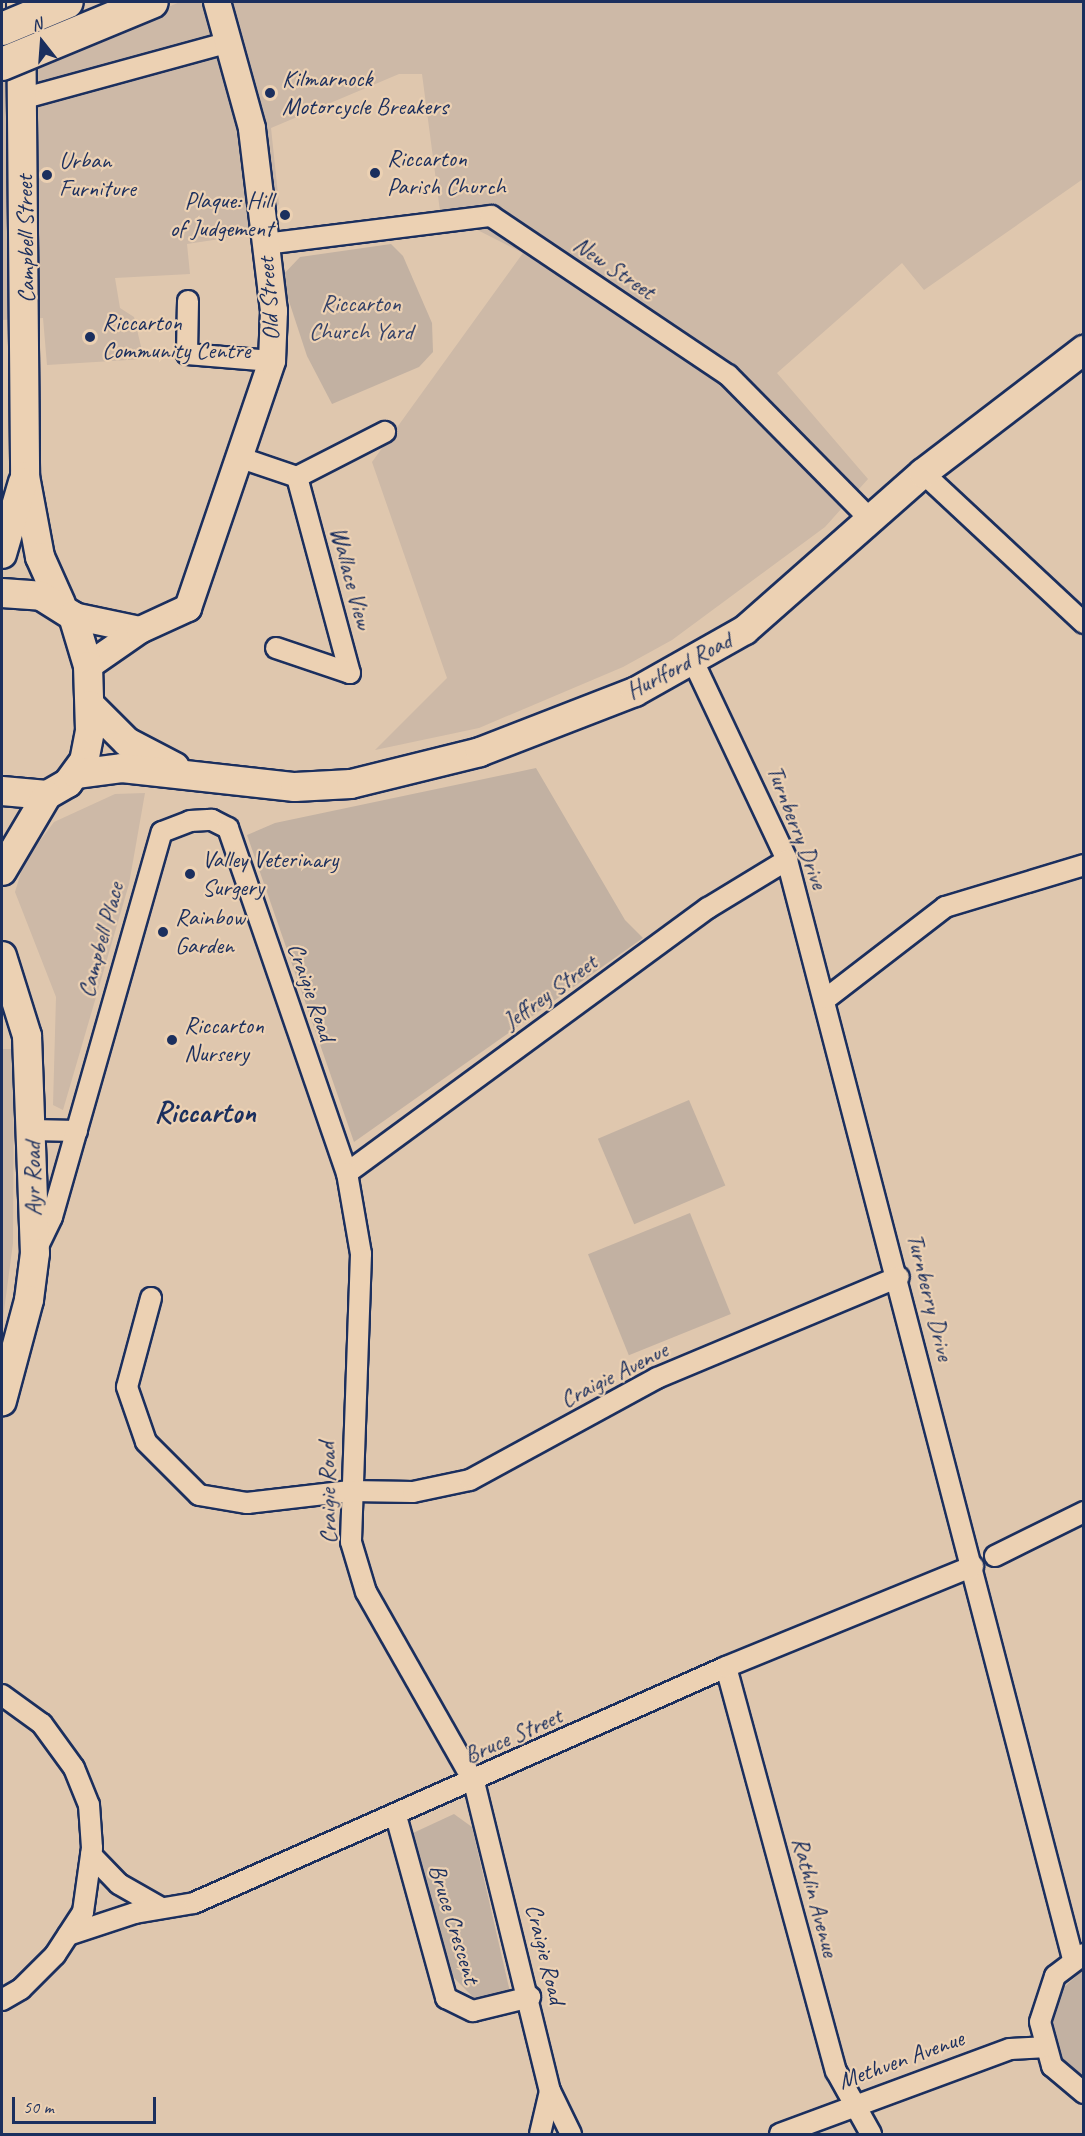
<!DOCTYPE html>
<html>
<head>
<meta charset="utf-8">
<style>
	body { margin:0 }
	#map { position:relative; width:1085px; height:2136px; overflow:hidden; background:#dfc7ae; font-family:Caveat,sans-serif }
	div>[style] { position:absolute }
	.built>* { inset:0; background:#cdb9a7 }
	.green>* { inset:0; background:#c2b1a2; transform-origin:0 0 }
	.roads { filter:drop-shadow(2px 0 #1b2f5e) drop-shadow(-2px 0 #1b2f5e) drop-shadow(0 2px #1b2f5e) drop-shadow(0 -2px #1b2f5e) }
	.minor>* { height:20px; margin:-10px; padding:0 10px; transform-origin:10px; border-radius:10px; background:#ecd1b3 }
	.tertiary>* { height:26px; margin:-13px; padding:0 13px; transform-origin:13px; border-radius:13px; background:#ecd1b3 }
	.secondary>* { height:28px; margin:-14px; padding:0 14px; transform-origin:14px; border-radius:14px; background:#ecd1b3 }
	.bridges { filter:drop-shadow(2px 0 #1b2f5e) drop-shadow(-2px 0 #1b2f5e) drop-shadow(0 2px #1b2f5e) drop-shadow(0 -2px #1b2f5e) }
	.primary-bridge>* { height:32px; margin:-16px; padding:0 16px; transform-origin:16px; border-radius:16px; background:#ecd1b3 }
	.dots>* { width:16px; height:16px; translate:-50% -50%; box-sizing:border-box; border:3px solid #ecd1b3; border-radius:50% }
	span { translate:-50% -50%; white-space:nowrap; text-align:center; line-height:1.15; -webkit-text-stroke:4.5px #ecd1b3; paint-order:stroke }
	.poi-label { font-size:24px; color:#1b2f5e }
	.left { translate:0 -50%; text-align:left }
	.right { translate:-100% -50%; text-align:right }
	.street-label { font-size:24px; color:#1b2f5e }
	.park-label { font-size:24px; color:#344268 }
	.district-label { font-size:30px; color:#1b2f5e; font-weight:700 }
	.frame { position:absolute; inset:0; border:3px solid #1b2f5e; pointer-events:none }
	.north { position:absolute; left:12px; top:12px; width:60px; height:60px; -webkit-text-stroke:4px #ecd1b3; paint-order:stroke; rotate:343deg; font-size:16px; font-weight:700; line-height:24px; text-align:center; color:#1b2f5e }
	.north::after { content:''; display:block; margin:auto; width:21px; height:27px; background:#1b2f5e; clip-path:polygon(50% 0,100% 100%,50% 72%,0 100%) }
	.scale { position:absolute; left:12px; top:2097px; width:144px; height:27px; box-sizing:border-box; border:3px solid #1b2f5e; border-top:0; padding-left:8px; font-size:18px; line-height:21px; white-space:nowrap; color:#1b2f5e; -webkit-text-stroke:4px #ecd1b3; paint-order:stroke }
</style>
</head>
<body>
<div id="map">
	<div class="built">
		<i style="clip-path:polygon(180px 2px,1083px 2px,1083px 179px,924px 290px,902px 263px,777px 373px,868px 479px,825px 527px,672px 640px,623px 667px,479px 728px,375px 750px,447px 678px,372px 462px,523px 253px,440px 211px,422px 74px,399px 74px,271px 128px,279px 204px,253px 234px,187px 244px,190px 274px,115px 278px,120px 308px,134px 317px,144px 359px,47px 365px,43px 318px,2px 320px,2px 76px)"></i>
		<i style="clip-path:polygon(145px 793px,129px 884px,63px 1110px,53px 1105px,56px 997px,15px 892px,24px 862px,54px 822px,115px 794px)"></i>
		<i style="clip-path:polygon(2px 1049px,14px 1049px,13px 1243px,2px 1326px)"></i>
	</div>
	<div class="green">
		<i style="clip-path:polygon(391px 244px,403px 256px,432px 323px,433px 352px,419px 367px,332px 404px,307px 356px,281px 277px,300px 257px)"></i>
		<i style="clip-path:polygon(536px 768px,625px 920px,643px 938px,354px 1142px,247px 835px,275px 823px)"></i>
		<i style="left:689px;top:1100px;width:93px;height:99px;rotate:67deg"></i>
		<i style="left:690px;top:1213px;width:109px;height:110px;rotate:68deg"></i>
		<i style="clip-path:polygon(454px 1814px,472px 1827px,510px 1992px,499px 1997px,476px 2000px,451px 1975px,413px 1833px)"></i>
		<i style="clip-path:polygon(1083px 1970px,1083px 2083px,1066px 2069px,1050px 2030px,1061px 1990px)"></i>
	</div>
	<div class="roads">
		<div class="minor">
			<i style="left:25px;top:98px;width:213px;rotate:-15.3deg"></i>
			<i style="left:265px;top:244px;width:228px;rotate:-7.1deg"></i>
			<i style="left:491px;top:216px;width:285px;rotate:33.9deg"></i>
			<i style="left:728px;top:375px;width:204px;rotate:45.4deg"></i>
			<i style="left:188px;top:301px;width:53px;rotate:91.1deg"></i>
			<i style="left:187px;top:354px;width:85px;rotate:4.7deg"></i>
			<i style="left:241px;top:458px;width:59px;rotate:18.7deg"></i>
			<i style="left:297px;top:477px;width:203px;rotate:74.9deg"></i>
			<i style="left:350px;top:673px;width:78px;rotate:-161.3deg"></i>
			<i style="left:923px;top:473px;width:220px;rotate:43deg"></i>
			<i style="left:297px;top:477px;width:99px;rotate:-27.1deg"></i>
			<i style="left:694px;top:663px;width:218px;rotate:64.7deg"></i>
			<i style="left:787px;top:860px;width:1136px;rotate:75.41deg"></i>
			<i style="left:827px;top:998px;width:149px;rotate:-37.6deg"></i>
			<i style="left:945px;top:907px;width:145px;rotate:-16.8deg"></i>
			<i style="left:32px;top:1130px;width:45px;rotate:1.3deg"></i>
			<i style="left:347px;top:1173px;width:448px;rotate:-36.3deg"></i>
			<i style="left:708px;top:908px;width:92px;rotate:-31.3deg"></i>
			<i style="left:37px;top:1248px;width:34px;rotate:-64deg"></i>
			<i style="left:52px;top:1217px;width:400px;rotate:-74.1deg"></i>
			<i style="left:162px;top:832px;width:30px;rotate:-21deg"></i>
			<i style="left:190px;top:821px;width:22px;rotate:-3deg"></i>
			<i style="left:212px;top:820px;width:18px;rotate:27deg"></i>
			<i style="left:228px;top:828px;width:365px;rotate:71deg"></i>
			<i style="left:347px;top:1173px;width:82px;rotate:80.2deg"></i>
			<i style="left:361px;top:1254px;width:288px;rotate:92deg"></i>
			<i style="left:351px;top:1542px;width:52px;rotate:73.3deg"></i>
			<i style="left:366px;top:1592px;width:219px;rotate:60.4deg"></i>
			<i style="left:474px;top:1782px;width:318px;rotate:76.2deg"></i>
			<i style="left:550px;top:2091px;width:48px;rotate:64deg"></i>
			<i style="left:151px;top:1298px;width:92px;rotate:105.1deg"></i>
			<i style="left:127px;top:1387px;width:58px;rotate:70.9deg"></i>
			<i style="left:146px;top:1442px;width:75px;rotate:45deg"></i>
			<i style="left:199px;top:1495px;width:49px;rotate:9.5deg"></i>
			<i style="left:247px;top:1503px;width:104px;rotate:-6.6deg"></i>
			<i style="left:350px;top:1491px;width:63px;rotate:0.9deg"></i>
			<i style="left:413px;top:1492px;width:58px;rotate:-11.9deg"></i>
			<i style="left:470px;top:1480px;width:213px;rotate:-28.6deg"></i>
			<i style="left:657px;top:1378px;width:262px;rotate:-22.7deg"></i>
			<i style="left:995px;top:1556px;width:99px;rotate:-26.3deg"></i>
			<i style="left:726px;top:1667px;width:419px;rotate:74.8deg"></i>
			<i style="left:836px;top:2071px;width:72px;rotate:60.9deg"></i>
			<i style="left:2px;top:1695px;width:49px;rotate:35.9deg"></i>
			<i style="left:42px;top:1724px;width:54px;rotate:54deg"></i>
			<i style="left:74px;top:1768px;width:40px;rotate:68deg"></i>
			<i style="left:89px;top:1805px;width:43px;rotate:86deg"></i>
			<i style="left:92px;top:1848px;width:65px;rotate:98deg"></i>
			<i style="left:83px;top:1912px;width:51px;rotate:123.1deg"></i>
			<i style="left:55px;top:1955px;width:48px;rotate:135deg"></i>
			<i style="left:21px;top:1989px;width:22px;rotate:150deg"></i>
			<i style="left:396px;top:1816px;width:189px;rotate:74.6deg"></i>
			<i style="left:446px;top:1998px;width:30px;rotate:26deg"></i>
			<i style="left:473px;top:2011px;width:59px;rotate:-13.8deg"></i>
			<i style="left:91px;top:1855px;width:40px;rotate:46deg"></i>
			<i style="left:119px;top:1884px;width:48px;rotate:29.7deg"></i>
			<i style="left:68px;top:1935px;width:71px;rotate:-18.2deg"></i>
			<i style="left:135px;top:1913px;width:60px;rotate:-9.6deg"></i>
			<i style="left:194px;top:1903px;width:582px;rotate:-23.92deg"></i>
			<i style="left:726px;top:1667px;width:267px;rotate:-22.2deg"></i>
			<i style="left:1084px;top:1954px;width:36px;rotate:143deg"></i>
			<i style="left:1055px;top:1976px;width:48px;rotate:108.1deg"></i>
			<i style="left:1040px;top:2022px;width:46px;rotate:74.7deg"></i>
			<i style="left:1052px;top:2066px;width:42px;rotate:40.2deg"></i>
			<i style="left:540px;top:2134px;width:44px;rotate:-76.9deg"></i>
			<i style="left:780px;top:2134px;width:245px;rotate:-20.3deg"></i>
			<i style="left:1010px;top:2049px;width:33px;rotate:-3deg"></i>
		</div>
		<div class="tertiary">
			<i style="left:73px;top:616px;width:68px;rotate:11.8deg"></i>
			<i style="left:88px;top:666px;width:63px;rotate:-34.7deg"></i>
			<i style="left:140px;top:630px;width:53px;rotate:-24.6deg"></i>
			<i style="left:188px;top:608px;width:261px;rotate:-71.2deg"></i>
			<i style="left:272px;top:361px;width:50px;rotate:-87.7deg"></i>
			<i style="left:274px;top:311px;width:184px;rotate:-96.9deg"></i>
			<i style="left:252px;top:128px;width:131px;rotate:-105.5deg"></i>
		</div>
		<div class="secondary">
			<i style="left:21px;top:2px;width:474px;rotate:89.5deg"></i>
			<i style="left:25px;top:476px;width:82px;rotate:79.5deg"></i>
			<i style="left:40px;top:557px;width:51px;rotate:65.9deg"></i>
			<i style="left:2px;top:554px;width:75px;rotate:-73.7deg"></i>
			<i style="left:2px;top:593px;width:39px;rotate:4deg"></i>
			<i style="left:41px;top:596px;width:38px;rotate:32deg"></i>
			<i style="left:73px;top:616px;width:52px;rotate:73.3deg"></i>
			<i style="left:88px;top:666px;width:65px;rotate:88.2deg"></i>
			<i style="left:90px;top:731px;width:31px;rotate:101deg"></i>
			<i style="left:84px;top:761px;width:27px;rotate:126deg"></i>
			<i style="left:68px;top:783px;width:24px;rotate:150deg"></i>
			<i style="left:47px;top:795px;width:45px;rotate:-174.9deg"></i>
			<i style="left:90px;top:705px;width:52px;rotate:45deg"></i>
			<i style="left:127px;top:742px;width:54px;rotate:27.5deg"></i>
			<i style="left:76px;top:774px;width:46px;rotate:-7.4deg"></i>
			<i style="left:122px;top:768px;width:174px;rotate:6.3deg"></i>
			<i style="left:295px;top:787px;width:56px;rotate:-3.1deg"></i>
			<i style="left:351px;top:784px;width:133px;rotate:-13.9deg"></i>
			<i style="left:480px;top:752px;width:166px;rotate:-21.2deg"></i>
			<i style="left:635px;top:692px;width:126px;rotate:-29.4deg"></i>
			<i style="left:745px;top:630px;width:237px;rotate:-41.4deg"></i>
			<i style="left:923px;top:473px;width:203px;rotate:-37.4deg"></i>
			<i style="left:2px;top:871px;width:88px;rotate:-59.4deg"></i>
			<i style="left:2px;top:956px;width:84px;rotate:72.6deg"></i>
			<i style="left:27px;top:1036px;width:217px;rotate:87.9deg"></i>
			<i style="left:35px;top:1253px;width:47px;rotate:97.3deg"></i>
			<i style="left:29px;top:1300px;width:105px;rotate:105deg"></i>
		</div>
	</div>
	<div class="bridges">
		<div class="primary-bridge">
			<i style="left:2px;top:29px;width:70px;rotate:-22.6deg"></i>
			<i style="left:2px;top:64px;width:162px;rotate:-22.5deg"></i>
		</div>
	</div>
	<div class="dots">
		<i style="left:270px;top:93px;background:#1b2f5e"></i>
		<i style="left:375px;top:173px;background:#1b2f5e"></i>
		<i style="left:47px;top:175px;background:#1b2f5e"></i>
		<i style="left:285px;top:215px;background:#1b2f5e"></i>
		<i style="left:90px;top:337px;background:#1b2f5e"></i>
		<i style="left:190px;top:874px;background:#1b2f5e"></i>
		<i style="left:163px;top:932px;background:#1b2f5e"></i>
		<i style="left:172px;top:1040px;background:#1b2f5e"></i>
	</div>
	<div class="poi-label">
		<span class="left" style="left:282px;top:93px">Kilmarnock<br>Motorcycle Breakers</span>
		<span class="left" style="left:387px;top:173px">Riccarton<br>Parish Church</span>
		<span class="left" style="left:59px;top:175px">Urban<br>Furniture</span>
		<span class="right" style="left:273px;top:215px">Plaque: Hill<br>of Judgement</span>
		<span class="left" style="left:102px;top:337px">Riccarton<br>Community Centre</span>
		<span class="left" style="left:202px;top:874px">Valley Veterinary<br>Surgery</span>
		<span class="left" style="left:175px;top:932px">Rainbow<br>Garden</span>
		<span class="left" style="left:184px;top:1040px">Riccarton<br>Nursery</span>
	</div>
	<div class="street-label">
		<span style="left:26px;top:239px;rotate:-91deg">Campbell Street</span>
		<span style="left:614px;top:268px;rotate:34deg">New Street</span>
		<span style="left:269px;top:299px;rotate:-94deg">Old Street</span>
		<span style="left:351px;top:578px;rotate:75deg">Wallace View</span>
		<span style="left:679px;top:666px;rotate:-28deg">Hurlford Road</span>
		<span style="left:797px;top:827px;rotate:69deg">Turnberry Drive</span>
		<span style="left:101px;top:940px;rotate:-75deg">Campbell Place</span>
		<span style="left:311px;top:992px;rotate:71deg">Craigie Road</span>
		<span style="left:550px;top:992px;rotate:-36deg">Jeffrey Street</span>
		<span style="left:33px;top:1179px;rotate:-91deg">Ayr Road</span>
		<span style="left:930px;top:1297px;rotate:76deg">Turnberry Drive</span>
		<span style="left:614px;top:1375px;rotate:-27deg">Craigie Avenue</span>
		<span style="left:328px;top:1493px;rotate:-91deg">Craigie Road</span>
		<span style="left:513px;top:1736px;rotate:-24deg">Bruce Street</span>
		<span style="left:815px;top:1897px;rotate:75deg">Rathlin Avenue</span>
		<span style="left:454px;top:1924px;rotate:73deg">Bruce Crescent</span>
		<span style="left:545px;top:1954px;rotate:76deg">Craigie Road</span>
		<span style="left:901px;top:2060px;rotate:-20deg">Methven Avenue</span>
	</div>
	<div class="park-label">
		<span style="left:361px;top:318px">Riccarton<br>Church Yard</span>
	</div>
	<div class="district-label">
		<span style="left:205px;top:1112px">Riccarton</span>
	</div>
	<div class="frame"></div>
	<div class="north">N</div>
	<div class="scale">50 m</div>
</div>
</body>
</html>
